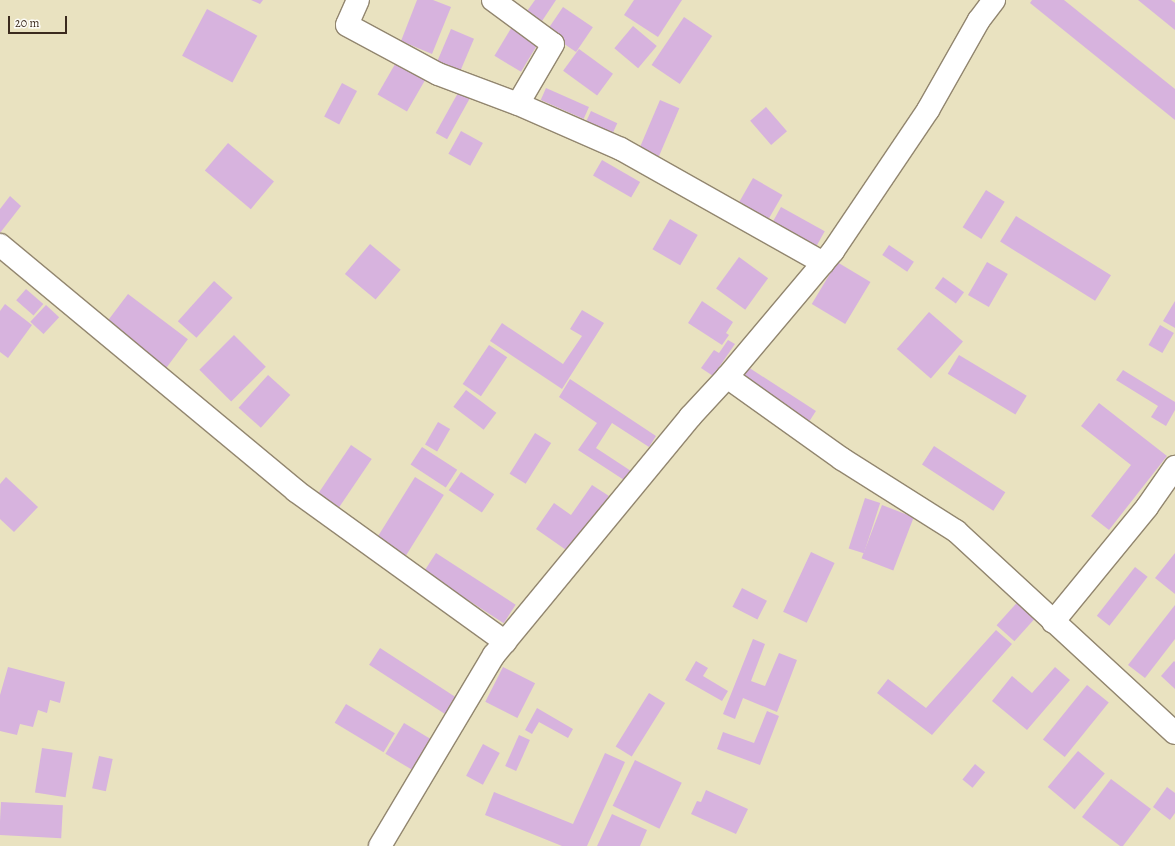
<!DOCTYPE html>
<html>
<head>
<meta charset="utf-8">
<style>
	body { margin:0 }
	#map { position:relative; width:1175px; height:846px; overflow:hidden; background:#e9e2c0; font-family:Alegreya,serif }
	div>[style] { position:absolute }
	.building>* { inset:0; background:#d7b3de; transform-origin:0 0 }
	.roads { filter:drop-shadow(1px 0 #92866f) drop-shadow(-1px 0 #92866f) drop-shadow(0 1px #92866f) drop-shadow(0 -1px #92866f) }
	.minor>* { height:22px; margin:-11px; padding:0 11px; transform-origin:11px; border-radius:11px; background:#fff }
	.tertiary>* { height:22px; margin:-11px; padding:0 11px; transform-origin:11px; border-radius:11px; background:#fff }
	span { translate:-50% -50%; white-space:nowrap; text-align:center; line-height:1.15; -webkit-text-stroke:3.5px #fdfcf7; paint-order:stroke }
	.scale { position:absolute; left:8px; top:16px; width:59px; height:18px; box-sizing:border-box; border:2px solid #3b2a1e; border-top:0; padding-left:5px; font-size:12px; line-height:14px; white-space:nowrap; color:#3b2a1e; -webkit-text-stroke:3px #fdfcf7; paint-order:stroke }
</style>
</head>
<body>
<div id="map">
	<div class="building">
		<i style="clip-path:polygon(251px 0,263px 0,260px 4px)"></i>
		<i style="clip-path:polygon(417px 0,433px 0,451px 7px,432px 54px,401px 41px)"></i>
		<i style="clip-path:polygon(535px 0,556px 0,540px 24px,525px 14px)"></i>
		<i style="clip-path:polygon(634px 0,682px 0,658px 37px,624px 15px)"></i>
		<i style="clip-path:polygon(1032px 0,1064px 0,1175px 89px,1175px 120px,1030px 3px)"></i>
		<i style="clip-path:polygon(1138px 0,1171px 0,1175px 3px,1175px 30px)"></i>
		<i style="left:563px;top:7px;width:36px;height:30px;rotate:34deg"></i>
		<i style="left:207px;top:9px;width:57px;height:53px;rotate:28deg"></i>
		<i style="left:684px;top:17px;width:34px;height:58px;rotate:34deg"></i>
		<i style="left:513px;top:25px;width:31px;height:36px;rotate:31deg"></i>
		<i style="left:633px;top:26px;width:31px;height:29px;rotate:40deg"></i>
		<i style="left:451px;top:29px;width:25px;height:37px;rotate:23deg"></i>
		<i style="left:579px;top:49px;width:42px;height:27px;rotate:36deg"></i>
		<i style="left:398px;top:59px;width:34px;height:41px;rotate:30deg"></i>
		<i style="left:342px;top:83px;width:17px;height:38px;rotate:28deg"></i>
		<i style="left:546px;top:88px;width:47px;height:13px;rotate:24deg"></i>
		<i style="left:459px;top:91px;width:13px;height:48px;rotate:29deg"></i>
		<i style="left:660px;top:100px;width:21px;height:53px;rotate:23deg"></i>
		<i style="left:766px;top:107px;width:32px;height:21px;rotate:49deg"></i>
		<i style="left:591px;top:111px;width:29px;height:12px;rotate:25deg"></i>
		<i style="left:461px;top:131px;width:25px;height:26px;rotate:29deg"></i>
		<i style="left:228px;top:143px;width:60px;height:36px;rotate:40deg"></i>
		<i style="left:602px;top:160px;width:44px;height:18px;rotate:30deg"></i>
		<i style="left:753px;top:178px;width:34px;height:34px;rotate:30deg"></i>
		<i style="left:986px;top:190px;width:22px;height:44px;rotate:32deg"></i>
		<i style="clip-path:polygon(10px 196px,21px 206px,0 233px,0 209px)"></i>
		<i style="left:781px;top:207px;width:50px;height:23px;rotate:29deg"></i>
		<i style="left:1016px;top:216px;width:112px;height:30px;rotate:32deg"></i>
		<i style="left:670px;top:219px;width:32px;height:35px;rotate:30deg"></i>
		<i style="left:370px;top:244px;width:40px;height:39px;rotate:40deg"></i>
		<i style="left:889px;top:245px;width:30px;height:12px;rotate:34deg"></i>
		<i style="left:739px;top:257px;width:36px;height:39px;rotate:36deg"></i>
		<i style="left:837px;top:262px;width:39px;height:49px;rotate:31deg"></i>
		<i style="left:987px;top:262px;width:24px;height:38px;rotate:30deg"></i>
		<i style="left:943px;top:277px;width:26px;height:14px;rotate:36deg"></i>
		<i style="left:214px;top:281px;width:25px;height:54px;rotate:42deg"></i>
		<i style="left:26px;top:289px;width:23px;height:15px;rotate:41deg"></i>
		<i style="left:128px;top:294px;width:75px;height:38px;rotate:37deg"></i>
		<i style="clip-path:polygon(702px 301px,733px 322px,726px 333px,729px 335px,722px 345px,688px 323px)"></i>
		<i style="clip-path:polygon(1175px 301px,1175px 328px,1163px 321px)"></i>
		<i style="clip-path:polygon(5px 304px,32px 325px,8px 358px,0 352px,0 311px)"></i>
		<i style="left:46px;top:305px;width:18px;height:23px;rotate:43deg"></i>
		<i style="clip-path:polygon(582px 310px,604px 323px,562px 389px,490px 341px,502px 323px,563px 364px,582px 336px,570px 329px)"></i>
		<i style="left:929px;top:312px;width:45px;height:49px;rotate:41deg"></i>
		<i style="left:1160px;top:325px;width:16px;height:23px;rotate:30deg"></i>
		<i style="left:234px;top:335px;width:45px;height:49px;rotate:45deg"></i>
		<i style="clip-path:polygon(728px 340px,735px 344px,713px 376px,701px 368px,714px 350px,719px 353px)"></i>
		<i style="left:489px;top:345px;width:22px;height:47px;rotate:34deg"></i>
		<i style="left:959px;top:355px;width:79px;height:22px;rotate:31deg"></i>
		<i style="left:748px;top:367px;width:81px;height:18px;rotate:33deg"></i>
		<i style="clip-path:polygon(1123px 370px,1175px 402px,1175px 410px,1166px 426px,1151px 417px,1158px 406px,1116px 380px)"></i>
		<i style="left:268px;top:375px;width:30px;height:44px;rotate:42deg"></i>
		<i style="clip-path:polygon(570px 379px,656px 436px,649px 447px,612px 423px,596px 448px,631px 471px,624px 480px,578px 450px,597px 423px,559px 397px)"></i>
		<i style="left:466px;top:390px;width:38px;height:21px;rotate:37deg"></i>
		<i style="clip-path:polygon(1099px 403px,1167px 456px,1109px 530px,1091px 516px,1131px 465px,1081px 426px)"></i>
		<i style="left:438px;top:422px;width:14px;height:26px;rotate:30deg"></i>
		<i style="left:535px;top:433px;width:19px;height:48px;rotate:32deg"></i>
		<i style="left:351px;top:445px;width:25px;height:61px;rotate:34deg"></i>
		<i style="left:934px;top:446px;width:85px;height:22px;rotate:33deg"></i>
		<i style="left:422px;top:447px;width:42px;height:21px;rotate:33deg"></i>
		<i style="left:461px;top:472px;width:40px;height:22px;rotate:34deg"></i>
		<i style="clip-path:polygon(6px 477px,38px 507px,14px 532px,0 519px,0 484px)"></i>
		<i style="left:415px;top:477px;width:34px;height:74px;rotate:32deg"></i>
		<i style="clip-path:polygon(592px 485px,609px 496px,569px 552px,536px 529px,554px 503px,571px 515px)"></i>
		<i style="left:865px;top:498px;width:16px;height:53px;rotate:18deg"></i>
		<i style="left:882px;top:505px;width:34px;height:57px;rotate:21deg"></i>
		<i style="left:811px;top:552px;width:26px;height:66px;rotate:25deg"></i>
		<i style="left:436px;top:553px;width:95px;height:22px;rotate:33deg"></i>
		<i style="clip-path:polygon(1175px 553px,1175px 594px,1155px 578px)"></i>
		<i style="left:1135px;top:567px;width:16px;height:62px;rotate:38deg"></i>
		<i style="left:742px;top:588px;width:28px;height:21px;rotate:27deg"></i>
		<i style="left:1022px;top:597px;width:24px;height:38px;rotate:42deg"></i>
		<i style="clip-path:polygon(1175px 605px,1175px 639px,1145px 678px,1128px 665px)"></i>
		<i style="clip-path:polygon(996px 630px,1012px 644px,932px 735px,877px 693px,888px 679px,926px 708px)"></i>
		<i style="clip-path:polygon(753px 639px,765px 644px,751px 681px,765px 686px,779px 653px,797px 660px,777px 712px,743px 698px,735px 719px,723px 714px)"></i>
		<i style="left:380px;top:648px;width:95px;height:20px;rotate:33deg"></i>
		<i style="clip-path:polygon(696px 661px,708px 668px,703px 676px,728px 691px,722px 701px,685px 680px)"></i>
		<i style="clip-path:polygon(1174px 661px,1175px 662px,1175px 689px,1161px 676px)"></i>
		<i style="clip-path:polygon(8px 667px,65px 682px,60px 703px,50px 700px,47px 713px,38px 710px,33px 727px,20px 724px,17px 735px,0 731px,0 695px)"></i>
		<i style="left:503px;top:667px;width:36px;height:39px;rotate:27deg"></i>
		<i style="clip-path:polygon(1055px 667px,1070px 680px,1027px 730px,992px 701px,1012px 676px,1032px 693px)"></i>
		<i style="left:1087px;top:685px;width:28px;height:70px;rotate:39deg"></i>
		<i style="left:649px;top:693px;width:19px;height:63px;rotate:32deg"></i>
		<i style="left:346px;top:704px;width:57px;height:22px;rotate:31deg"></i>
		<i style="clip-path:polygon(537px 708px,573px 729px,568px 738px,539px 722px,532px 734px,525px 730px)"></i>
		<i style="clip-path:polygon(767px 711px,779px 716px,760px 765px,717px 749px,723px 732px,754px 743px)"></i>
		<i style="left:404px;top:723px;width:33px;height:36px;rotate:31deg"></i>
		<i style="left:519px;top:735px;width:12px;height:34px;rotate:24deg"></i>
		<i style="left:483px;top:744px;width:19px;height:36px;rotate:28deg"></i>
		<i style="left:42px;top:748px;width:31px;height:45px;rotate:9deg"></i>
		<i style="left:1078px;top:751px;width:35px;height:47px;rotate:40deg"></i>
		<i style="clip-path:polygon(605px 753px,625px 762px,587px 846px,562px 846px,485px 815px,494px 792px,573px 824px)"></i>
		<i style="left:99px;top:756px;width:14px;height:33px;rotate:12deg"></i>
		<i style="left:635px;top:760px;width:52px;height:51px;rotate:26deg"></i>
		<i style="left:975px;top:764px;width:13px;height:20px;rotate:39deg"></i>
		<i style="clip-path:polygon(1111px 779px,1151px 809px,1123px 846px,1120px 846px,1082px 817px)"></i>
		<i style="clip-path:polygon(1167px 787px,1175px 793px,1175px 813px,1170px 820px,1153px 807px)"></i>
		<i style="clip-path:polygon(706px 790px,748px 809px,736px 834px,691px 814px,697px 801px,701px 802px)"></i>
		<i style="left:1px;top:802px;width:62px;height:33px;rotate:3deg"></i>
		<i style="clip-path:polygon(612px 814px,647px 830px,640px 846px,597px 846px)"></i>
	</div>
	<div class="roads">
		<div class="minor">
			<i style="left:358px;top:0;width:27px;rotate:114deg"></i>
			<i style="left:347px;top:25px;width:103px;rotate:28.3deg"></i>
			<i style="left:438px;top:74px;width:85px;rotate:20.6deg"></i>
			<i style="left:518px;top:104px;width:112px;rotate:23.6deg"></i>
			<i style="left:621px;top:149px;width:232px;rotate:29.4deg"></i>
			<i style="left:493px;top:0;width:74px;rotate:36.3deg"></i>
			<i style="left:553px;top:44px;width:69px;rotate:120.3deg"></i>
			<i style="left:0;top:245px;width:385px;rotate:39.7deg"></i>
			<i style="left:296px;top:491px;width:258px;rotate:35.8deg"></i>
			<i style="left:727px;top:377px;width:141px;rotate:35.5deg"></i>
			<i style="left:842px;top:459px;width:135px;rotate:32.3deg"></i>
			<i style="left:956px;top:531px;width:298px;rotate:42.7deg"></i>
			<i style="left:1053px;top:622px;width:149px;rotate:-50.7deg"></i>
			<i style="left:1147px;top:507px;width:49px;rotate:-55deg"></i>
		</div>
		<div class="tertiary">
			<i style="left:380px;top:846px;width:222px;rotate:-59.2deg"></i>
			<i style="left:494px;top:655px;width:308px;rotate:-50.5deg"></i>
			<i style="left:690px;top:417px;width:54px;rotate:-47.2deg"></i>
			<i style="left:727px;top:377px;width:165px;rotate:-49.9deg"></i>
			<i style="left:833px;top:251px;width:170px;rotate:-56deg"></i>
			<i style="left:928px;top:110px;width:103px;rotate:-60.5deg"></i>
			<i style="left:979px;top:20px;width:25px;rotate:-53deg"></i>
		</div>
	</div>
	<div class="scale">20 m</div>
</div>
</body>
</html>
